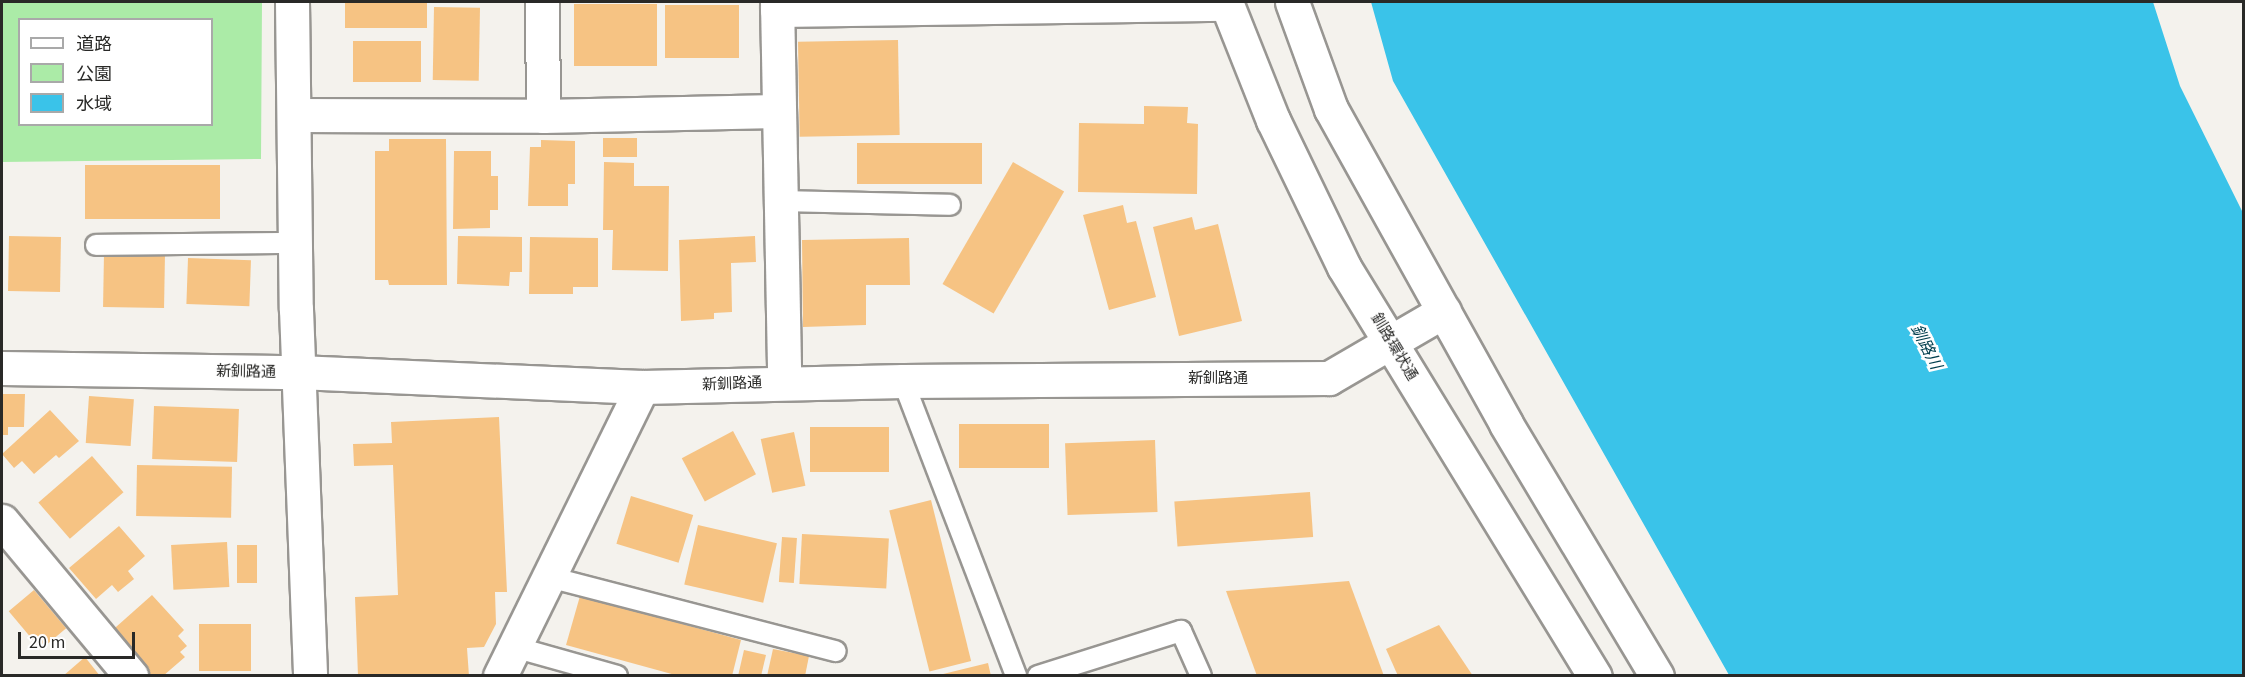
<!DOCTYPE html>
<html>
<head>
<meta charset="utf-8">
<style>
	body { margin:0 }
	#map { position:relative; width:2245px; height:677px; overflow:hidden; background:#f4f2ed; font-family:"Source Sans 3","Noto Sans JP",sans-serif }
	div>[style] { position:absolute }
	.green>* { inset:0; background:#abeba7 }
	.water>* { inset:0; background:#3ac3e9 }
	.building>* { inset:0; background:#f6c383; transform-origin:0 0 }
	.roads { filter:drop-shadow(2px 0 #989692) drop-shadow(-2px 0 #989692) drop-shadow(0 2px #989692) drop-shadow(0 -2px #989692) }
	.lane>* { height:20px; margin:-10px; padding:0 10px; transform-origin:10px; border-radius:10px; background:#fff }
	.street>* { height:33px; margin:-16.5px; padding:0 16.5px; transform-origin:16.5px; border-radius:16.5px; background:#fff }
	.highway>* { height:33px; margin:-16.5px; padding:0 16.5px; transform-origin:16.5px; border-radius:16.5px; background:#fff }
	span { translate:-50% -50%; white-space:nowrap; text-align:center; line-height:1.15; -webkit-text-stroke:5px #fff; paint-order:stroke }
	.street-label { font-size:15px; color:#292927 }
	.water-label { font-size:16px; color:#003e4d; font-style:italic }
	.frame { position:absolute; inset:0; border:3px solid #292927; pointer-events:none }
	.legend { position:absolute; left:18px; top:18px; width:195px; height:108px; box-sizing:border-box; background:#fff; border:2px solid #a9a9a9; margin:0; padding:8px 10px; list-style:none; font-size:18px; color:#292927 }
	.legend li { display:flex; align-items:center; gap:12px; height:30px }
	.legend b { width:30px; border:2px solid #a9a9a9 }
	.scale { position:absolute; left:18px; top:632px; width:117px; height:27px; box-sizing:border-box; border:3px solid #292927; border-top:0; padding-left:8px; font-size:18px; line-height:21px; white-space:nowrap; color:#292927; -webkit-text-stroke:4px #fff; paint-order:stroke }
</style>
</head>
<body>
<div id="map">
	<div class="green">
		<i style="clip-path:polygon(evenodd,2px 2px,262px 2px,261px 159px,2px 162px,2px 2px,20px 20px,212px 20px,212px 124px,20px 124px,20px 20px)"></i>
	</div>
	<div class="water">
		<i style="clip-path:polygon(1371px 2px,2153px 2px,2180px 86px,2243px 213px,2243px 675px,1729px 675px,1393px 81px)"></i>
	</div>
	<div class="building">
		<i style="left:345px;top:2px;width:82px;height:26px"></i>
		<i style="left:657px;top:4px;width:62px;height:83px;rotate:90deg"></i>
		<i style="left:665px;top:5px;width:74px;height:53px"></i>
		<i style="left:434px;top:7px;width:46px;height:73px;rotate:1deg"></i>
		<i style="left:898px;top:40px;width:95px;height:100px;rotate:89deg"></i>
		<i style="left:421px;top:41px;width:41px;height:68px;rotate:90deg"></i>
		<i style="clip-path:polygon(1144px 106px,1188px 107px,1187px 123px,1198px 124px,1197px 194px,1078px 192px,1079px 123px,1144px 124px)"></i>
		<i style="left:603px;top:138px;width:34px;height:19px"></i>
		<i style="clip-path:polygon(389px 139px,446px 139px,447px 285px,389px 285px,388px 280px,375px 280px,375px 151px,389px 151px)"></i>
		<i style="clip-path:polygon(541px 140px,575px 141px,575px 184px,568px 184px,568px 206px,528px 206px,530px 147px,541px 147px)"></i>
		<i style="left:982px;top:143px;width:41px;height:125px;rotate:90deg"></i>
		<i style="clip-path:polygon(454px 151px,491px 151px,491px 176px,498px 176px,498px 210px,490px 210px,490px 228px,453px 229px)"></i>
		<i style="clip-path:polygon(604px 162px,634px 163px,634px 186px,669px 186px,668px 271px,612px 270px,613px 230px,603px 230px)"></i>
		<i style="left:1013px;top:162px;width:59px;height:141px;rotate:30deg"></i>
		<i style="left:85px;top:165px;width:135px;height:54px"></i>
		<i style="clip-path:polygon(1123px 205px,1127px 223px,1136px 221px,1156px 297px,1109px 310px,1083px 215px)"></i>
		<i style="clip-path:polygon(1192px 217px,1195px 230px,1218px 224px,1242px 321px,1179px 336px,1153px 227px)"></i>
		<i style="left:9px;top:236px;width:52px;height:55px;rotate:1deg"></i>
		<i style="clip-path:polygon(458px 236px,522px 237px,522px 272px,510px 272px,509px 286px,457px 284px)"></i>
		<i style="clip-path:polygon(755px 236px,756px 262px,731px 263px,732px 312px,714px 313px,714px 319px,681px 321px,679px 240px)"></i>
		<i style="clip-path:polygon(530px 237px,598px 238px,598px 287px,573px 287px,573px 294px,529px 294px)"></i>
		<i style="clip-path:polygon(909px 238px,910px 285px,866px 285px,866px 325px,803px 327px,802px 240px)"></i>
		<i style="left:104px;top:253px;width:61px;height:54px;rotate:1deg"></i>
		<i style="left:188px;top:258px;width:63px;height:46px;rotate:2deg"></i>
		<i style="clip-path:polygon(2px 394px,25px 394px,24px 427px,8px 427px,8px 435px,2px 435px)"></i>
		<i style="left:89px;top:396px;width:45px;height:47px;rotate:4deg"></i>
		<i style="left:154px;top:406px;width:85px;height:53px;rotate:2deg"></i>
		<i style="clip-path:polygon(50px 410px,79px 441px,59px 458px,56px 455px,34px 474px,22px 461px,14px 468px,2px 454px)"></i>
		<i style="clip-path:polygon(499px 417px,507px 592px,495px 592px,496px 624px,484px 647px,467px 648px,469px 676px,358px 676px,355px 597px,398px 595px,393px 465px,354px 466px,353px 444px,392px 443px,391px 422px)"></i>
		<i style="left:1049px;top:424px;width:44px;height:90px;rotate:90deg"></i>
		<i style="left:810px;top:427px;width:79px;height:45px"></i>
		<i style="left:733px;top:431px;width:49px;height:58px;rotate:62deg"></i>
		<i style="left:794px;top:432px;width:55px;height:34px;rotate:78deg"></i>
		<i style="left:1155px;top:440px;width:72px;height:90px;rotate:88deg"></i>
		<i style="left:92px;top:456px;width:48px;height:71px;rotate:49deg"></i>
		<i style="left:137px;top:465px;width:95px;height:51px;rotate:1deg"></i>
		<i style="left:1310px;top:492px;width:45px;height:136px;rotate:86deg"></i>
		<i style="left:631px;top:496px;width:65px;height:50px;rotate:17deg"></i>
		<i style="left:931px;top:500px;width:166px;height:43px;rotate:76deg"></i>
		<i style="left:698px;top:525px;width:81px;height:61px;rotate:13deg"></i>
		<i style="clip-path:polygon(119px 526px,145px 556px,128px 571px,134px 579px,118px 592px,112px 585px,96px 599px,69px 568px)"></i>
		<i style="left:802px;top:534px;width:87px;height:50px;rotate:3deg"></i>
		<i style="left:782px;top:537px;width:15px;height:45px;rotate:4deg"></i>
		<i style="left:227px;top:542px;width:45px;height:56px;rotate:87deg"></i>
		<i style="left:237px;top:545px;width:20px;height:38px"></i>
		<i style="clip-path:polygon(1349px 581px,1384px 676px,1257px 676px,1226px 591px)"></i>
		<i style="left:34px;top:590px;width:50px;height:33px;rotate:50deg"></i>
		<i style="clip-path:polygon(152px 595px,184px 630px,178px 636px,187px 646px,180px 652px,185px 657px,163px 676px,143px 676px,107px 635px)"></i>
		<i style="clip-path:polygon(580px 596px,741px 640px,732px 676px,679px 676px,566px 645px)"></i>
		<i style="left:199px;top:624px;width:52px;height:47px"></i>
		<i style="clip-path:polygon(1439px 625px,1473px 676px,1398px 676px,1386px 649px)"></i>
		<i style="clip-path:polygon(773px 649px,809px 656px,805px 676px,767px 676px)"></i>
		<i style="clip-path:polygon(744px 650px,766px 655px,761px 676px,738px 676px)"></i>
		<i style="clip-path:polygon(85px 657px,100px 676px,63px 676px)"></i>
		<i style="clip-path:polygon(988px 663px,991px 676px,940px 676px,939px 675px)"></i>
	</div>
	<div class="roads">
		<div class="lane">
			<i style="left:779px;top:201px;width:171px;rotate:1.3deg"></i>
			<i style="left:96px;top:245px;width:199px;rotate:-0.6deg"></i>
			<i style="left:903px;top:381px;width:316px;rotate:69deg"></i>
			<i style="left:549px;top:577px;width:296px;rotate:14.5deg"></i>
			<i style="left:514px;top:647px;width:107px;rotate:15.7deg"></i>
			<i style="left:1038px;top:676px;width:150px;rotate:-17.5deg"></i>
			<i style="left:1181px;top:631px;width:49px;rotate:66deg"></i>
		</div>
		<div class="street">
			<i style="left:292px;top:2px;width:307px;rotate:89.3deg"></i>
			<i style="left:296px;top:309px;width:367px;rotate:87.8deg"></i>
			<i style="left:542px;top:2px;width:114px;rotate:89.5deg"></i>
			<i style="left:777px;top:2px;width:381px;rotate:88.9deg"></i>
			<i style="left:777px;top:10px;width:450px;rotate:-0.8deg"></i>
			<i style="left:294px;top:115px;width:249px;rotate:0.2deg"></i>
			<i style="left:543px;top:116px;width:234px;rotate:-1.2deg"></i>
			<i style="left:2px;top:368px;width:296px;rotate:0.8deg"></i>
			<i style="left:298px;top:372px;width:344px;rotate:2.5deg"></i>
			<i style="left:642px;top:387px;width:261px;rotate:-1.3deg"></i>
			<i style="left:903px;top:381px;width:426px;rotate:-0.4deg"></i>
			<i style="left:1329px;top:378px;width:133px;rotate:-30.2deg"></i>
			<i style="left:2px;top:521px;width:202px;rotate:50.2deg"></i>
			<i style="left:500px;top:676px;width:322px;rotate:-63.8deg"></i>
		</div>
		<div class="highway">
			<i style="left:1226px;top:2px;width:127px;rotate:68.3deg"></i>
			<i style="left:1273px;top:120px;width:163px;rotate:64.2deg"></i>
			<i style="left:1344px;top:267px;width:480px;rotate:58.5deg"></i>
			<i style="left:1292px;top:2px;width:114px;rotate:70deg"></i>
			<i style="left:1331px;top:109px;width:360px;rotate:60.9deg"></i>
			<i style="left:1506px;top:424px;width:294px;rotate:59.1deg"></i>
		</div>
	</div>
	<div class="street-label">
		<span style="left:1394px;top:347px;rotate:59deg">釧路環状通</span>
		<span style="left:246px;top:372px;rotate:1deg">新釧路通</span>
		<span style="left:1218px;top:379px">新釧路通</span>
		<span style="left:732px;top:384px;rotate:-2deg">新釧路通</span>
	</div>
	<div class="water-label">
		<span style="left:1926px;top:347px;rotate:63deg">釧路川</span>
	</div>
	<div class="frame"></div>
	<ul class="legend">
	<li><b style="height:8px;background:#fff"></b>道路</li>
	<li><b style="height:16px;background:#abeba7"></b>公園</li>
	<li><b style="height:16px;background:#3ac3e9"></b>水域</li>
	</ul>
	<div class="scale">20 m</div>
</div>
</body>
</html>
